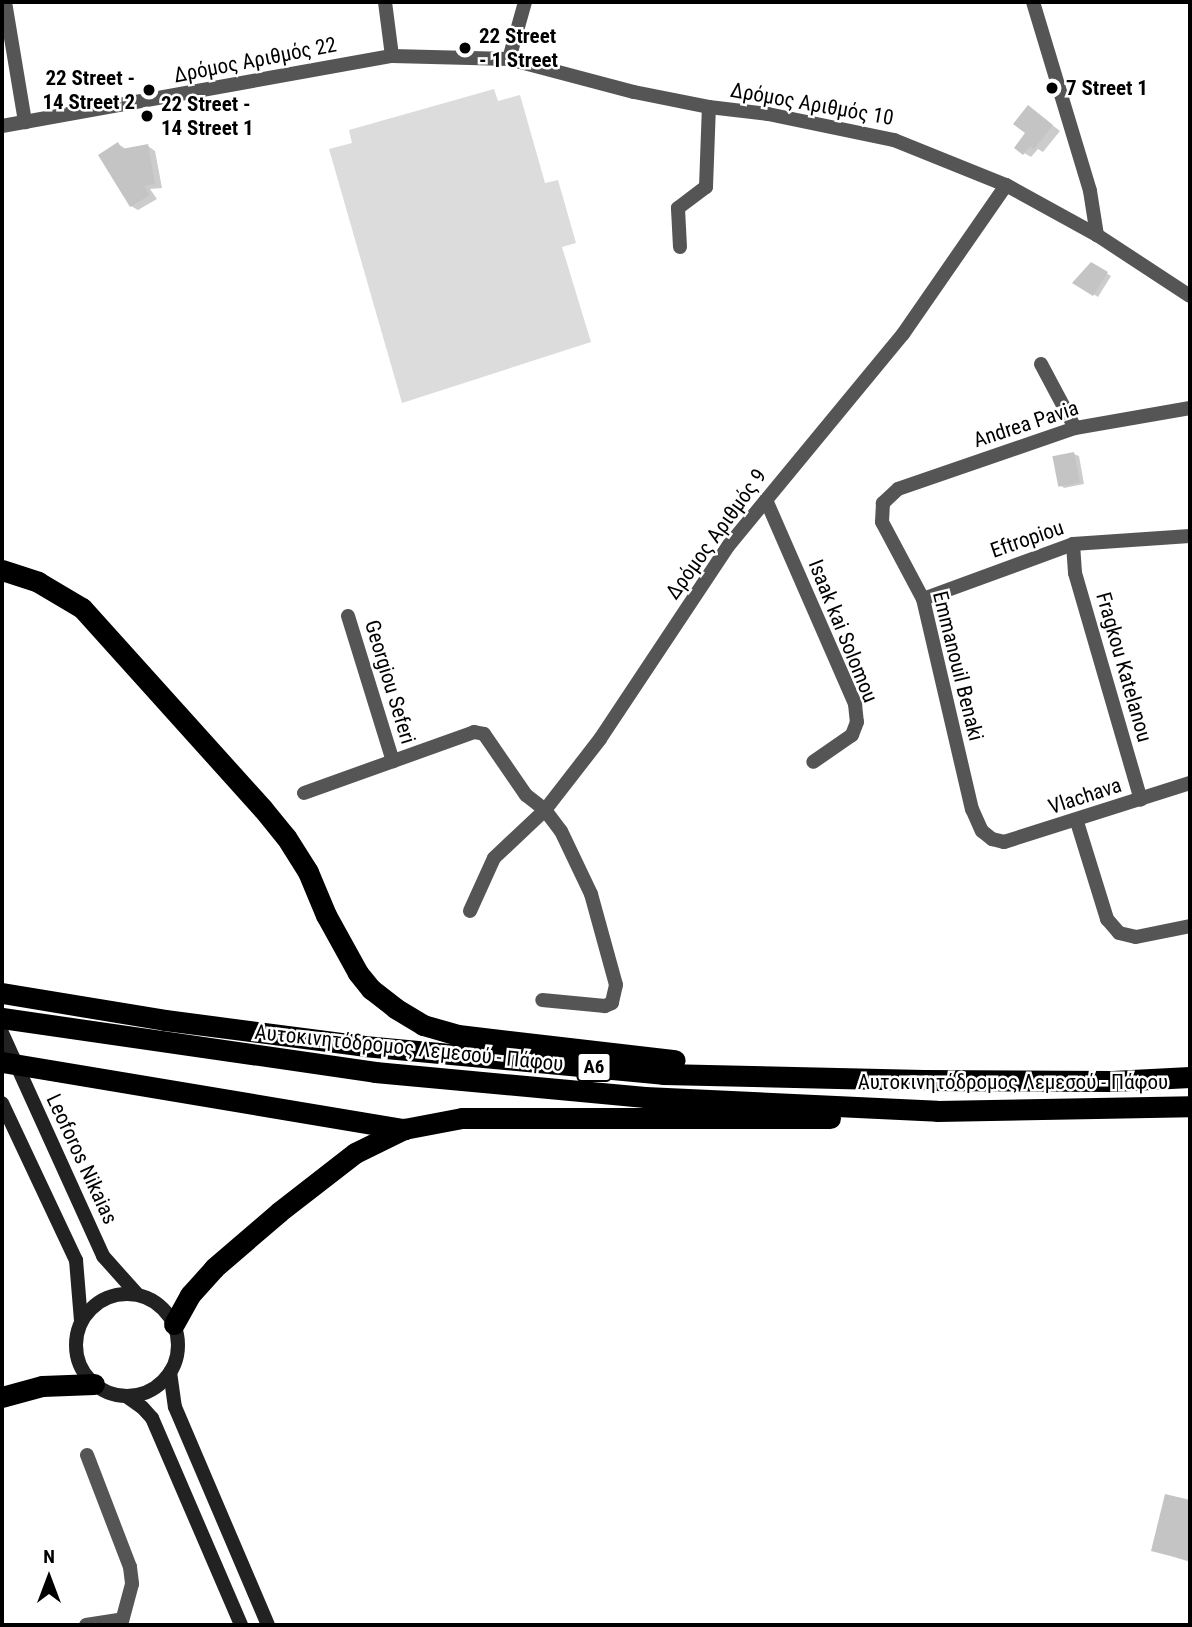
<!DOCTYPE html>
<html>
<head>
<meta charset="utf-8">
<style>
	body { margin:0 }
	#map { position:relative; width:1192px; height:1627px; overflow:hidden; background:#fff; font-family:"Roboto Condensed",sans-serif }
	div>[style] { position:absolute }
	.green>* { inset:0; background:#dcdcdc }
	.shadow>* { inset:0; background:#0003 }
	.building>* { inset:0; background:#c4c4c4; transform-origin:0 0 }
	.minor>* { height:14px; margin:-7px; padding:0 7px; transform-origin:7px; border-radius:7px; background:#555 }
	.tertiary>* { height:14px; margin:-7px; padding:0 7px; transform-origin:7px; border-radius:7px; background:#555 }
	.secondary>* { height:14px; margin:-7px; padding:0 7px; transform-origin:7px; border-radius:7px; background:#222 }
	.secondary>.ring { margin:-7px; padding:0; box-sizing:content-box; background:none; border:14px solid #222; border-radius:50% }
	.motorway>* { height:21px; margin:-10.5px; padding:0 10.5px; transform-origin:10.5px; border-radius:10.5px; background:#000 }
	.dots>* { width:19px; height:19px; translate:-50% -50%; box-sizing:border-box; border:4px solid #fff; border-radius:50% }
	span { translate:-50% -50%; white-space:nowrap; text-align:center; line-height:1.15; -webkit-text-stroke:5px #fff; paint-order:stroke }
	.shield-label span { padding:2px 5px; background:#fff; border:2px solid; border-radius:5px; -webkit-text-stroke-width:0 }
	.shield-label { font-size:19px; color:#000; font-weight:700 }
	.poi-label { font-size:21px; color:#000; font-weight:700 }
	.left { translate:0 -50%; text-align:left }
	.right { translate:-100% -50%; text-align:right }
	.street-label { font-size:21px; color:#000 }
	.frame { position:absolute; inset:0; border:4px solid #000; pointer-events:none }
	.north { position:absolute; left:14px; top:1543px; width:70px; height:70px; -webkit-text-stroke:5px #fff; paint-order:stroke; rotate:0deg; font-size:19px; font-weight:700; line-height:28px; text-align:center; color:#000 }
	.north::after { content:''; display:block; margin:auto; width:24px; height:32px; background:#000; clip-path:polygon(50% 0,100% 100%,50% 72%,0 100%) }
</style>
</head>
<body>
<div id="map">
	<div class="green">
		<i style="clip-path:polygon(494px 89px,498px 101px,520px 95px,545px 183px,558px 180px,576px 243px,562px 247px,591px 342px,402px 403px,329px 149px,352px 143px,349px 130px)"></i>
	</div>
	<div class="shadow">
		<i style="clip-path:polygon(1035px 112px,1060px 131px,1043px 152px,1038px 149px,1031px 157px,1024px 153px)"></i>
		<i style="clip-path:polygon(118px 144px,126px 149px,148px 146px,155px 151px,162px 188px,150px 189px,157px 199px,138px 210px,131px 206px)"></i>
		<i style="clip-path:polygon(1091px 264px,1111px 276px,1098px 297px,1075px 283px)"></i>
		<i style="clip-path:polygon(1074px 454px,1079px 456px,1084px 484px,1064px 488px,1060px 485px)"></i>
		<i style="clip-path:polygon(1167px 1496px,1190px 1502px,1190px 1562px,1153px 1550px)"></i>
	</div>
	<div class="building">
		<i style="clip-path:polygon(1028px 105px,1053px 125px,1034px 149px,1030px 146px,1023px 155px,1014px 148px,1025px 133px,1013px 124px)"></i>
		<i style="clip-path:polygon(118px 142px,122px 149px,148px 144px,155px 184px,144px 186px,150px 195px,130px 207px,98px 155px)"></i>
		<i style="clip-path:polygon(1091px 262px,1108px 272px,1093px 296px,1072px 283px)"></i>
		<i style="left:1074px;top:452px;width:31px;height:22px;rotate:79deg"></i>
		<i style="clip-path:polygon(1165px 1494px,1190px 1500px,1190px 1561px,1151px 1551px)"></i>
	</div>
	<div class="minor">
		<i style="left:5px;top:2px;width:122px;rotate:80.5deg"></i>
		<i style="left:1033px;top:2px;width:197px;rotate:73.2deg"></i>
		<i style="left:1090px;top:191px;width:45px;rotate:81deg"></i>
		<i style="left:680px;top:247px;width:39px;rotate:-93deg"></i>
		<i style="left:678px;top:208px;width:35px;rotate:-37deg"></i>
		<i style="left:706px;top:187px;width:80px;rotate:-87.9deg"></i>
		<i style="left:1041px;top:364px;width:72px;rotate:62deg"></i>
		<i style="left:1190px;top:408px;width:117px;rotate:170.1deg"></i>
		<i style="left:1075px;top:428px;width:187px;rotate:161deg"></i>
		<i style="left:898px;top:489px;width:21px;rotate:137deg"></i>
		<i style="left:883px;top:503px;width:19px;rotate:93deg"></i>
		<i style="left:882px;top:522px;width:87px;rotate:62deg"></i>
		<i style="left:923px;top:599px;width:216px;rotate:76.9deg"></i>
		<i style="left:972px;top:809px;width:24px;rotate:66deg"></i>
		<i style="left:982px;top:831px;width:13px;rotate:39deg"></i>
		<i style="left:992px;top:839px;width:12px;rotate:14deg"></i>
		<i style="left:1004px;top:842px;width:195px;rotate:-17.6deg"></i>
		<i style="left:766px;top:500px;width:223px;rotate:66.4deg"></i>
		<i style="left:855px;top:704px;width:18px;rotate:84deg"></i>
		<i style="left:857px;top:722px;width:14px;rotate:111deg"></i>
		<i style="left:852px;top:735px;width:47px;rotate:145.3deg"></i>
		<i style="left:1073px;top:544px;width:29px;rotate:86deg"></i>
		<i style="left:1075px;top:573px;width:236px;rotate:73.8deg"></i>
		<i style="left:923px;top:599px;width:160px;rotate:-20.1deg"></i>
		<i style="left:1073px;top:544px;width:117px;rotate:-3.9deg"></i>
		<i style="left:348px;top:616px;width:152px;rotate:72.8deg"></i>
		<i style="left:304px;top:793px;width:181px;rotate:-19.7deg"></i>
		<i style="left:474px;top:732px;width:10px;rotate:11deg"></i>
		<i style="left:484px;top:734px;width:74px;rotate:55.5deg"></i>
		<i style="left:526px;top:795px;width:24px;rotate:38deg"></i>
		<i style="left:545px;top:810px;width:26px;rotate:53deg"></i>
		<i style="left:561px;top:831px;width:70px;rotate:64.5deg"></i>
		<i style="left:591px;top:894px;width:94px;rotate:74.6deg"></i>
		<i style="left:616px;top:985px;width:18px;rotate:103deg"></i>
		<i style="left:612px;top:1003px;width:8px;rotate:157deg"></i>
		<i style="left:605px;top:1006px;width:63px;rotate:-174.6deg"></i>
		<i style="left:1077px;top:822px;width:102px;rotate:72.8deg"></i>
		<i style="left:1107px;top:919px;width:18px;rotate:49deg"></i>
		<i style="left:1119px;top:933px;width:17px;rotate:13deg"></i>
		<i style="left:1136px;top:937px;width:55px;rotate:-11.5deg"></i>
		<i style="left:470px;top:911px;width:58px;rotate:-65.6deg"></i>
		<i style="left:494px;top:858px;width:70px;rotate:-43.3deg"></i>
		<i style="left:545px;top:810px;width:90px;rotate:-52.2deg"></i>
		<i style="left:600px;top:739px;width:233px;rotate:-56.4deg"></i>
		<i style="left:729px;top:545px;width:273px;rotate:-50.5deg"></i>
		<i style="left:903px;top:334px;width:181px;rotate:-55.3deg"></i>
		<i style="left:87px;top:1455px;width:120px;rotate:69deg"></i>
		<i style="left:130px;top:1567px;width:17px;rotate:83deg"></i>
		<i style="left:132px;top:1584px;width:42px;rotate:105deg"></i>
		<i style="left:86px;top:1625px;width:36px;rotate:-9deg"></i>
	</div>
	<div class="tertiary">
		<i style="left:385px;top:2px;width:54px;rotate:82.6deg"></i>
		<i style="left:509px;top:59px;width:59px;rotate:-74.3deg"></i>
		<i style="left:2px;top:126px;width:396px;rotate:-10.2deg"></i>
		<i style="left:392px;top:56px;width:117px;rotate:1.5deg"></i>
		<i style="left:509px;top:59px;width:129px;rotate:14.8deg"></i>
		<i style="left:634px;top:92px;width:76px;rotate:11.3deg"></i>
		<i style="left:709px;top:107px;width:59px;rotate:6.8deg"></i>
		<i style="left:768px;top:114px;width:129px;rotate:11.7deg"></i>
		<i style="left:894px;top:140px;width:121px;rotate:21.9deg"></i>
		<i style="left:1006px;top:185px;width:104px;rotate:28.8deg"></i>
		<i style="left:1097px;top:235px;width:111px;rotate:33.3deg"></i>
	</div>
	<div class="secondary">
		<i style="left:2px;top:1033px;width:245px;rotate:65.6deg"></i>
		<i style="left:103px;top:1256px;width:51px;rotate:48.2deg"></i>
		<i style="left:2px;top:1103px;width:174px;rotate:64.8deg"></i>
		<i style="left:76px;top:1260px;width:61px;rotate:85.3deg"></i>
		<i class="ring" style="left:76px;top:1294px;width:88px;height:88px"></i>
		<i style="left:170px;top:1372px;width:35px;rotate:82deg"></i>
		<i style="left:175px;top:1407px;width:237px;rotate:66.9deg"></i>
		<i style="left:126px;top:1396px;width:19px;rotate:35deg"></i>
		<i style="left:142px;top:1407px;width:15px;rotate:48deg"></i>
		<i style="left:152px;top:1418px;width:225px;rotate:66.7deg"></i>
	</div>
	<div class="motorway">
		<i style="left:2px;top:570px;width:38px;rotate:18deg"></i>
		<i style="left:38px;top:582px;width:51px;rotate:30.6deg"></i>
		<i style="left:82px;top:608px;width:270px;rotate:48deg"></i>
		<i style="left:263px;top:809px;width:36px;rotate:51deg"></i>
		<i style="left:286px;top:837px;width:41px;rotate:57.8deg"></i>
		<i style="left:308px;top:872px;width:47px;rotate:67.3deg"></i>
		<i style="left:326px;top:915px;width:66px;rotate:61.1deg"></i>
		<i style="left:358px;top:973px;width:21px;rotate:51deg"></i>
		<i style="left:371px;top:989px;width:31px;rotate:38deg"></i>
		<i style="left:395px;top:1008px;width:33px;rotate:31deg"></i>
		<i style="left:423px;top:1025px;width:36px;rotate:16deg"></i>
		<i style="left:458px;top:1035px;width:218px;rotate:6.6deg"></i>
		<i style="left:2px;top:993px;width:165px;rotate:9.4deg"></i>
		<i style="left:165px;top:1020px;width:201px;rotate:7.4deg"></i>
		<i style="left:364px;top:1046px;width:300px;rotate:5.3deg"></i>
		<i style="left:663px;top:1074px;width:261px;rotate:1.3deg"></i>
		<i style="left:924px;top:1080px;width:188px;rotate:0.3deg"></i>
		<i style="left:1112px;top:1081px;width:78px;rotate:-2.9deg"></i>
		<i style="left:2px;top:1018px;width:377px;rotate:8.2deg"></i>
		<i style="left:375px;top:1072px;width:271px;rotate:5.3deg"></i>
		<i style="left:645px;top:1097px;width:292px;rotate:2.7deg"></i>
		<i style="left:937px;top:1111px;width:253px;rotate:-1.1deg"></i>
		<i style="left:2px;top:1062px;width:408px;rotate:9.5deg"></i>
		<i style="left:174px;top:1324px;width:33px;rotate:-61deg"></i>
		<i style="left:190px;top:1295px;width:36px;rotate:-48deg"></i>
		<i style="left:214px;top:1268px;width:86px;rotate:-40.7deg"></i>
		<i style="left:279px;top:1212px;width:96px;rotate:-37.8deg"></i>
		<i style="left:355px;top:1153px;width:55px;rotate:-26.1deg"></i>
		<i style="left:404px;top:1129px;width:59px;rotate:-10.7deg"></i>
		<i style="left:462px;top:1118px;width:368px"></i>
		<i style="left:2px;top:1397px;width:41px;rotate:-15.4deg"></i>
		<i style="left:42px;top:1386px;width:52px;rotate:-2.2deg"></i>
	</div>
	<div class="dots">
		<i style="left:465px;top:48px;background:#000"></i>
		<i style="left:1052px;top:88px;background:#000"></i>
		<i style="left:149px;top:90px;background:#000"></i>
		<i style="left:147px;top:116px;background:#000"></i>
	</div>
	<div class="shield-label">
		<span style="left:594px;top:1067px">A6</span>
	</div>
	<div class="poi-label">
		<span class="left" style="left:479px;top:48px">22 Street<br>- 1 Street</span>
		<span class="right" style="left:135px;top:90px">22 Street -<br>14 Street 2</span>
		<span class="left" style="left:1066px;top:88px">7 Street 1</span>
		<span class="left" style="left:161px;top:116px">22 Street -<br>14 Street 1</span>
	</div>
	<div class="street-label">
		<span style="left:255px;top:60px;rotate:-11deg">Δρόμος Αριθμός 22</span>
		<span style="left:812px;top:104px;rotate:10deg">Δρόμος Αριθμός 10</span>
		<span style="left:1026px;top:424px;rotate:-18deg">Andrea Pavia</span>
		<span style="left:716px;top:534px;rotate:-54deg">Δρόμος Αριθμός 9</span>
		<span style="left:1027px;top:539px;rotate:-19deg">Eftropiou</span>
		<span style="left:843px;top:631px;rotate:68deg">Isaak kai Solomou</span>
		<span style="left:958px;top:666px;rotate:76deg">Emmanouil Benaki</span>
		<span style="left:1124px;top:667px;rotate:74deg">Fragkou Katelanou</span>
		<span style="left:390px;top:682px;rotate:73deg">Georgiou Seferi</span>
		<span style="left:1085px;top:796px;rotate:-18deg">Vlachava</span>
		<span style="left:409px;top:1048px;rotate:6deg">Αυτοκινητόδρομος Λεμεσού - Πάφου</span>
		<span style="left:1013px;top:1082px">Αυτοκινητόδρομος Λεμεσού - Πάφου</span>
		<span style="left:82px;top:1159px;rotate:65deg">Leoforos Nikaias</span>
	</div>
	<div class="frame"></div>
	<div class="north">N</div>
</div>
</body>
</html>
